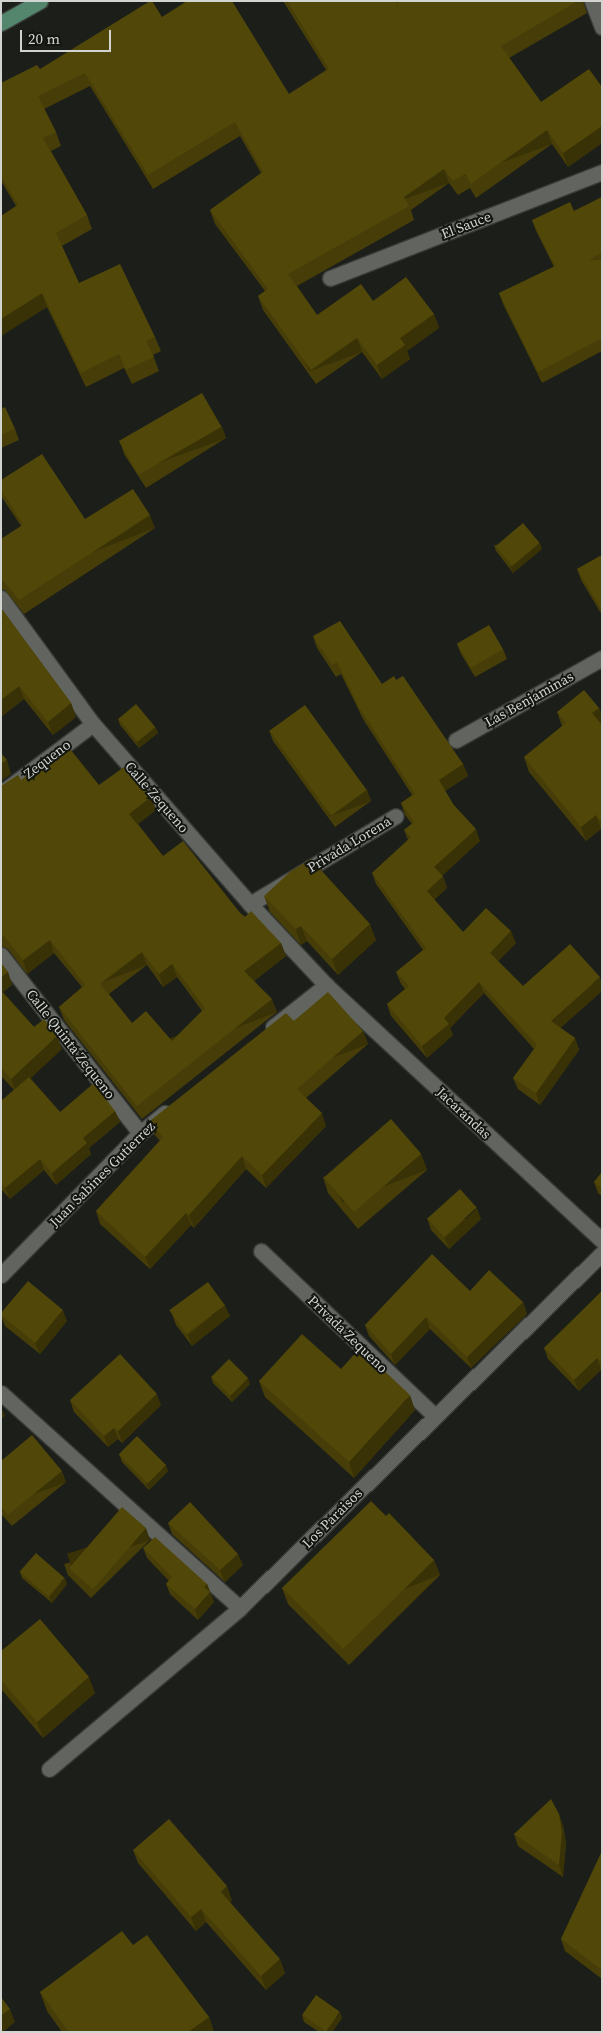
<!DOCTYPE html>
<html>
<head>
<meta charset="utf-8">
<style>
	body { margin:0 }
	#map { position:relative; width:603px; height:2033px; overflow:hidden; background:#1b1e19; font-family:"Source Serif 4",serif }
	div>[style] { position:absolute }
	.roads { filter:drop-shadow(1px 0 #373936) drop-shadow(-1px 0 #373936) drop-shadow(0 1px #373936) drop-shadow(0 -1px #373936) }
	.minor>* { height:15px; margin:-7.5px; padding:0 7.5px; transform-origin:7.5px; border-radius:7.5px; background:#62655f }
	.major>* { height:15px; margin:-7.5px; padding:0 7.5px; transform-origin:7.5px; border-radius:7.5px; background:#53866d }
	.wall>* { inset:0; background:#463d08 }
	.shaded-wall>* { inset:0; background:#393206; transform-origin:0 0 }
	.building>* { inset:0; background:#514709; transform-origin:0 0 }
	span { translate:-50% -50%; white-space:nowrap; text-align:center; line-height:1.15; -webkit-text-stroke:4px #121510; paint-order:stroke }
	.street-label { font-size:14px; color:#d2d4d1 }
	.frame { position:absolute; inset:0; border:2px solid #d2d4d1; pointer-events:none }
	.scale { position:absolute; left:20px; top:30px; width:91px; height:22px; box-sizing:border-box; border:2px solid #d2d4d1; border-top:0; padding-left:6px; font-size:15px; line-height:18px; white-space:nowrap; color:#d2d4d1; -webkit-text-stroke:4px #121510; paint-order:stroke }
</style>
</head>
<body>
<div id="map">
	<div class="roads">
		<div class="minor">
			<i style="left:592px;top:1px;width:28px;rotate:69deg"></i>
			<i style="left:330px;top:278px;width:292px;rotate:-21.3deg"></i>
			<i style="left:1px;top:598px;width:156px;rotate:53.9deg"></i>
			<i style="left:93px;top:724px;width:239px;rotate:48.9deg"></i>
			<i style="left:250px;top:904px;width:111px;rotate:46.8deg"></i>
			<i style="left:326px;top:985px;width:376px;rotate:42.8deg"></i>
			<i style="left:456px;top:740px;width:167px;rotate:-29.3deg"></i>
			<i style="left:1px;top:793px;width:115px;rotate:-36.9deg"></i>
			<i style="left:250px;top:904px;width:170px;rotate:-31.1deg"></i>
			<i style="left:1px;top:955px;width:226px;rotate:52deg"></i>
			<i style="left:273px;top:1027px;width:68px;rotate:-38.4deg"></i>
			<i style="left:261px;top:1251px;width:240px;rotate:43.5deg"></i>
			<i style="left:1px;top:1275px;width:199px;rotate:-45.6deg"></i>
			<i style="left:140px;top:1133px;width:32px;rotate:-39deg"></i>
			<i style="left:1px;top:1393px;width:321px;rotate:42deg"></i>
			<i style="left:49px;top:1769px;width:250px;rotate:-40.1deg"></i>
			<i style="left:240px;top:1608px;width:507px;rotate:-44.44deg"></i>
		</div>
		<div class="major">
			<i style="left:1px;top:23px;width:45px;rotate:-29.4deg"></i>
		</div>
	</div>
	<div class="wall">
		<i style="clip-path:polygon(283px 1px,395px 1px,397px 3px,400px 1px,583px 1px,587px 13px,509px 58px,541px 102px,602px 87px,602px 143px,568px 167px,552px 144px,476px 198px,470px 188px,458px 195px,449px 183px,411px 210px,414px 220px,297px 286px,317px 315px,373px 301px,434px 314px,439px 328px,407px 351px,410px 359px,382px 379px,362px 352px,316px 384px,263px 310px,258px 296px,265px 291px,215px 224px,210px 210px,261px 173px,240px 136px,153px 189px,90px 86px,44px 109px,56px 132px,61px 146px,51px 151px,87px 215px,92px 229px,62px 246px,79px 283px,155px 337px,161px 351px,153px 355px,159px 371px,132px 384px,124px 368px,86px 387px,47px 307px,1px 336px,1px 216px,16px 206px,1px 181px,1px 83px,40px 69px,162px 17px,289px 94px,326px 70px)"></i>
		<i style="clip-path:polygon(602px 197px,602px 351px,542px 383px,503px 304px,499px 293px,554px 267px,536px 231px,532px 220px,574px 211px)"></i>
		<i style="clip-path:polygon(1px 409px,15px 429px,19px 440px,1px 448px)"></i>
		<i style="clip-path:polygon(222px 427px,226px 438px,146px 488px,124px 454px,120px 442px)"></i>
		<i style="clip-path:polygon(1px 480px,85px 519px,155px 528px,24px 614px,5px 590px,1px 589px,1px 539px,21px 526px,1px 496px)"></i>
		<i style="clip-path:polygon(494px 545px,542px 549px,513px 573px,496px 551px)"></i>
		<i style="clip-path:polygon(602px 555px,602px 615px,581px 580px,577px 569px)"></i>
		<i style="clip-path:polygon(1px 608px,71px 703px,76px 717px,53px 735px,24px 699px,1px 717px)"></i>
		<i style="clip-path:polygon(313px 636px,382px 684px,463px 764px,468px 776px,445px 791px,453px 804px,480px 841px,442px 875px,447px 888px,434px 900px,463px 932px,516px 943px,498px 961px,523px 986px,602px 983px,602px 991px,560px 1028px,575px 1038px,579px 1050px,540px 1105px,518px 1089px,513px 1078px,534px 1049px,484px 993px,450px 1028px,453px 1035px,427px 1058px,391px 1016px,387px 1004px,405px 989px,401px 984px,396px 972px,423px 950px,376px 884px,372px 873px,408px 840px,404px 830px,412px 824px,405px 815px,401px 803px,412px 795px,363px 719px,341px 674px,336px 677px,317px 648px)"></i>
		<i style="clip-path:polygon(457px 644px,503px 649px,507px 659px,475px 677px,461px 654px)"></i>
		<i style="clip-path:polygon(599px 708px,602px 715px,602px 724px,601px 724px,602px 725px,602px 831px,601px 829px,586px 841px,529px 772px,524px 757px,562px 726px,557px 712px)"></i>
		<i style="clip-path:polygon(118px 719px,155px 727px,158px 733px,139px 748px,120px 725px)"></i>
		<i style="clip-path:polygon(269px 730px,367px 790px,371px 801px,335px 827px,273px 741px)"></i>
		<i style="clip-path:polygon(evenodd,21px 780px,99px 785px,151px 797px,156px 810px,138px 824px,163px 856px,281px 943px,286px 956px,254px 981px,277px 1012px,142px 1119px,64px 1020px,59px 1007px,82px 987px,54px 953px,27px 974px,8px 949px,1px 946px,1px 786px,21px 780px,147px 965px,163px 987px,177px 977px,202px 1011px,172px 1041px,132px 1023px,109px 994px,147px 965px)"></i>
		<i style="clip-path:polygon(264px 896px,376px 940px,338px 975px,307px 941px,301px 945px,270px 912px)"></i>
		<i style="clip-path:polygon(1px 963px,8px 972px,12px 985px,3px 992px,34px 1027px,62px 1049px,30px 1078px,60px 1112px,115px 1111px,120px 1122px,89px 1148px,91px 1154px,56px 1185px,44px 1170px,10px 1199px,1px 1189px,1px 1101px,14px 1090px,1px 1076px)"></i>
		<i style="clip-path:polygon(294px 1021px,363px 1031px,368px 1044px,306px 1098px,326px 1126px,266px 1188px,246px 1169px,194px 1228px,191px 1225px,150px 1269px,100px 1224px,96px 1211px,160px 1141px,154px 1134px,150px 1121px)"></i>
		<i style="clip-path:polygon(421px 1154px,427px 1170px,358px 1229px,328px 1193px,323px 1177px)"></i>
		<i style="clip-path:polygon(602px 1172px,602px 1196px,598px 1193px,594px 1182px)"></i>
		<i style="clip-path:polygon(427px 1218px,481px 1219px,449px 1249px,431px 1230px)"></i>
		<i style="clip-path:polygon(470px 1291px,523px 1302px,527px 1314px,471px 1368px,430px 1329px,395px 1365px,369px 1336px,365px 1325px)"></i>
		<i style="clip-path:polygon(602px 1291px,602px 1370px,601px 1370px,579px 1391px,548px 1359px,544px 1348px)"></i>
		<i style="clip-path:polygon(1px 1313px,67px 1321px,40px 1354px,5px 1326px,1px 1316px)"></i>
		<i style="clip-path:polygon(172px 1314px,230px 1316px,192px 1346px,176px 1325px)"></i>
		<i style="clip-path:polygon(341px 1369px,415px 1410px,354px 1478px,265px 1397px,259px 1381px)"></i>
		<i style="clip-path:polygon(211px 1377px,250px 1384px,232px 1402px,213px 1383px)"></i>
		<i style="clip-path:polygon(70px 1400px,161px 1405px,122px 1443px,118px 1439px,108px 1447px,74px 1412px)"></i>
		<i style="clip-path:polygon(120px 1456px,168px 1471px,149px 1490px,122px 1462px)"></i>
		<i style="clip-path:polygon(1px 1461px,66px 1482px,12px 1526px,1px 1514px)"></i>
		<i style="clip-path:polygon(386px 1516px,434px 1560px,440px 1575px,349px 1665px,288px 1604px,282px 1588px)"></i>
		<i style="clip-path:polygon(168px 1523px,243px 1565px,225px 1582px,172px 1534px)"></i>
		<i style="clip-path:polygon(150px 1540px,91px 1598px,68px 1575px,64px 1564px)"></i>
		<i style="clip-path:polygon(143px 1548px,207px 1584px,214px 1602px,198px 1620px,170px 1594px,166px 1584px,169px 1581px,147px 1558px)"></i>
		<i style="clip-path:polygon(20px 1572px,67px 1584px,52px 1603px,22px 1578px)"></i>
		<i style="clip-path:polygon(1px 1651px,95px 1693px,43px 1738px,1px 1689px)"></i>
		<i style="clip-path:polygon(563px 1825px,566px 1843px,563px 1877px,518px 1846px,514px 1834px)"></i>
		<i style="clip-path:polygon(133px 1850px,232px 1900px,230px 1902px,285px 1973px,266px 1990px,206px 1922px,196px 1931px,138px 1863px)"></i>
		<i style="clip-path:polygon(602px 1851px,602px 1979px,565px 1951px,561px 1939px)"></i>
		<i style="clip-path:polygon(133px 1945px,209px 2017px,214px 2032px,62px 2032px,47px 2011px,40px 1992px)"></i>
		<i style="clip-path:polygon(302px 2015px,342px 2018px,332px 2032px,319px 2032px,304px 2022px)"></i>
	</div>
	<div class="shaded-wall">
		<i style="clip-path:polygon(602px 126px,602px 143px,568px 167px,563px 153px)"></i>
		<i style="left:547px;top:130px;width:15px;height:93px;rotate:70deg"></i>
		<i style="left:444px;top:169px;width:15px;height:49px;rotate:70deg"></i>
		<i style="clip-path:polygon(42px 293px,47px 307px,1px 336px,1px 319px)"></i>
		<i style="clip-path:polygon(434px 314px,439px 328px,407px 351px,410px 359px,382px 379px,377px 365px,400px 338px)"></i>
		<i style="left:357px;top:338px;width:15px;height:56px;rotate:70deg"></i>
		<i style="left:222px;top:427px;width:12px;height:95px;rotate:70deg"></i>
		<i style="left:150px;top:515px;width:14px;height:156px;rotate:69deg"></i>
		<i style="clip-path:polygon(540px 543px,542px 549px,513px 573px,510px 567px)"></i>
		<i style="clip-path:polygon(19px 686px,24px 699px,1px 717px,1px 700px)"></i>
		<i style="clip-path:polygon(71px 703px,76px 717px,53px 735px,48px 722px)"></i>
		<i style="clip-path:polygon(599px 708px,602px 715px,602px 724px,598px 727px,592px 713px)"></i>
		<i style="clip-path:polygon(155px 727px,158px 733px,139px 748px,137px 742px)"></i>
		<i style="clip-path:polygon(7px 760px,11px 774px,1px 781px,1px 764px)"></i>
		<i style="clip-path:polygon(463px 764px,468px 776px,443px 792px,439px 780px)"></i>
		<i style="left:367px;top:790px;width:12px;height:44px;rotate:70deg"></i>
		<i style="clip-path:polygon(151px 797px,156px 810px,134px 827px,129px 814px)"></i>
		<i style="clip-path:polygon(596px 815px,601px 829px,586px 841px,581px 827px)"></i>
		<i style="clip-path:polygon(476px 829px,480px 841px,439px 879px,434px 867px)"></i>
		<i style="clip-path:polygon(443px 876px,447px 888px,431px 903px,427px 891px)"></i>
		<i style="clip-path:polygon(370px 924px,376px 940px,338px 975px,332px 959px)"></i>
		<i style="clip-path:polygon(301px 926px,307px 941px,301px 945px,296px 929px)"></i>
		<i style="clip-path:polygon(511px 931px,516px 943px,494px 965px,490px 953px)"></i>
		<i style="clip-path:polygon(50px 940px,54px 953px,27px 974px,23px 960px)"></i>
		<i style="clip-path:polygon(281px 943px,286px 956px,249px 984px,244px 971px)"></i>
		<i style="left:142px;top:952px;width:14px;height:53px;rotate:69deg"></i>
		<i style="clip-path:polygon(172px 964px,177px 977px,163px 987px,159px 974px)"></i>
		<i style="clip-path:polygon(8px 972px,12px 985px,1px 994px,1px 977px)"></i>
		<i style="clip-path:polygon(600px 977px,602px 983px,602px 991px,555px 1033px,551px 1021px)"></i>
		<i style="clip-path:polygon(479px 982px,484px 993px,450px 1028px,453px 1035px,427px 1058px,422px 1046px,444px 1018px)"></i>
		<i style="left:272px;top:999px;width:14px;height:172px;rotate:69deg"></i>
		<i style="left:363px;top:1031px;width:14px;height:88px;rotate:69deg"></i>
		<i style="clip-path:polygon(57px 1036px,62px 1049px,16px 1092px,11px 1079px)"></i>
		<i style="clip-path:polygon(575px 1038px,579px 1050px,540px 1105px,536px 1093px)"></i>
		<i style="clip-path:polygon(115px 1111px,120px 1122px,89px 1148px,91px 1154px,56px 1185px,52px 1173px,83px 1138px)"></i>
		<i style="clip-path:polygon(322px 1113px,326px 1126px,266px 1188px,262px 1175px)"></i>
		<i style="left:421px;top:1154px;width:17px;height:91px;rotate:69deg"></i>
		<i style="clip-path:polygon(242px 1156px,246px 1169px,194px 1228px,189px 1215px)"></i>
		<i style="clip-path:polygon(40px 1159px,44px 1170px,10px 1199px,5px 1188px)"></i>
		<i style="clip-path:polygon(477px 1208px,481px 1219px,449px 1249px,445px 1238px)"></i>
		<i style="clip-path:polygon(186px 1213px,191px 1225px,150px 1269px,145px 1257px)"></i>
		<i style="clip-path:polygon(523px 1302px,527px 1314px,471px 1368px,467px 1357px)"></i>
		<i style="clip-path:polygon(225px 1305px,230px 1316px,192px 1346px,188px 1335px)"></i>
		<i style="clip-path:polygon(63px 1310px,67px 1321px,40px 1354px,35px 1343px)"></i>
		<i style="clip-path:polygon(426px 1317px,430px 1329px,395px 1365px,391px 1354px)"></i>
		<i style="clip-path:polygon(597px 1358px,601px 1370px,579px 1391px,574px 1380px)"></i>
		<i style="clip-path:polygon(248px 1378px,250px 1384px,232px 1402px,230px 1396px)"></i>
		<i style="clip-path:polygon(157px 1394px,161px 1405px,122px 1443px,118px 1431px)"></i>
		<i style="clip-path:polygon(410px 1395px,415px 1410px,354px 1478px,349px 1462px)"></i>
		<i style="clip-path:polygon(1px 1407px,5px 1416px,1px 1419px)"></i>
		<i style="clip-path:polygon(114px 1428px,118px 1439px,108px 1447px,104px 1436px)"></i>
		<i style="clip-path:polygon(166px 1465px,168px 1471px,149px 1490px,146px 1484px)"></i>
		<i style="left:62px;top:1471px;width:12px;height:70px;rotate:70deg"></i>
		<i style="left:146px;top:1528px;width:13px;height:83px;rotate:72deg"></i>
		<i style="clip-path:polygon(238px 1554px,243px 1565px,225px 1582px,220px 1570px)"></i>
		<i style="left:434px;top:1560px;width:16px;height:127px;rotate:68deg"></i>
		<i style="clip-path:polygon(65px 1578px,67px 1584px,52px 1603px,49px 1597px)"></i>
		<i style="clip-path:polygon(207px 1584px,214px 1602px,198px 1620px,195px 1609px,204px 1587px)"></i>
		<i style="clip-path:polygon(89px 1677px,95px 1693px,43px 1738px,37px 1722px)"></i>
		<i style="clip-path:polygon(559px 1814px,563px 1825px,566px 1843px,563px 1877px,559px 1865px)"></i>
		<i style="clip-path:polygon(227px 1886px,232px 1900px,225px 1906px,221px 1892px)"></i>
		<i style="clip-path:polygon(201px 1909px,206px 1922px,196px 1931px,191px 1917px)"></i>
		<i style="clip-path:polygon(280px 1959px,285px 1973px,266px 1990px,261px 1976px)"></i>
		<i style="clip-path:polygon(10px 2009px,15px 2022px,3px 2032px,1px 2032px,1px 2016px)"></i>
		<i style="clip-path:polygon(340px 2012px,342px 2018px,332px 2032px,326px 2032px)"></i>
		<i style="clip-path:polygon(209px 2017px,214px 2032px,188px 2032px)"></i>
	</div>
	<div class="building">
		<i style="clip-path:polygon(150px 1px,152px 1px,162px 17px,187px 1px,232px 1px,289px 94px,329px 69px,287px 1px,395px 1px,397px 3px,400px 1px,578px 1px,501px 46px,541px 102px,589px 69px,602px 87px,602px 126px,563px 153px,547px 130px,471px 184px,465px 174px,453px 181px,444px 169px,404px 197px,409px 206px,288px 274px,317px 315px,361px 284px,373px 301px,406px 277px,434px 314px,400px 338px,405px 345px,377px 365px,357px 338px,311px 370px,258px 296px,268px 289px,210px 210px,263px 172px,235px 122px,148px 175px,85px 73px,38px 96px,56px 132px,43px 138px,87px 215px,56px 233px,79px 283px,120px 264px,155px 337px,146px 341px,154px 357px,126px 370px,119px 354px,81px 373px,42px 293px,1px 319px,1px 216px,18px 205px,1px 176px,1px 83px,37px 65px,40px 69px)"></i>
		<i style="clip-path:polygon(602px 197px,602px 253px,589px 260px,602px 260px,602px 338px,538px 372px,499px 293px,555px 266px,532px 220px,570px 202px,574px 211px)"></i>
		<i style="left:202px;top:393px;width:39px;height:96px;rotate:60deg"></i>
		<i style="clip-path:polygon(5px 407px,15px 429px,1px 435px,1px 409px)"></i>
		<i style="clip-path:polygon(42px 454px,85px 519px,133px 489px,150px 515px,19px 600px,1px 578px,1px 539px,23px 525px,1px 490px,1px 480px)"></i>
		<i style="left:523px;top:523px;width:26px;height:36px;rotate:50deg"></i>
		<i style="clip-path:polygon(602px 555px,602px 610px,577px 569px)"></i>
		<i style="clip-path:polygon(1px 608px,71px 703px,48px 722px,19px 686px,1px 700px)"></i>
		<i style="clip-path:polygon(340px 621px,382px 684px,394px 676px,396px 680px,403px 676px,463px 764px,439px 780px,453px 804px,476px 829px,434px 867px,443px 876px,427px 891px,463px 932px,486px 908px,511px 931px,490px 953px,523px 986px,570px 944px,600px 977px,551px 1021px,575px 1038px,536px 1093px,513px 1078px,537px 1045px,479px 982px,444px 1018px,449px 1024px,422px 1046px,387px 1004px,409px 986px,396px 972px,426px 948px,372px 873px,411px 837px,404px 830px,414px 822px,401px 803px,415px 794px,359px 707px,337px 662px,332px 665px,313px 636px)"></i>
		<i style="left:489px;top:625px;width:28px;height:37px;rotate:60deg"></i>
		<i style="clip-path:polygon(584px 690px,599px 708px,592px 713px,602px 725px,602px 823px,596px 815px,581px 827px,524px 757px,566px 723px,557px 712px)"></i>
		<i style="left:136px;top:704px;width:30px;height:23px;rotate:50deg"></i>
		<i style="left:305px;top:705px;width:105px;height:44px;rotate:54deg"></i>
		<i style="clip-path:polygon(evenodd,66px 744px,99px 785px,124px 767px,151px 797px,129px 814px,163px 856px,183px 841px,241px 914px,245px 917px,251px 911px,281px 943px,244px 971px,272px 999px,137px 1106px,59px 1007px,85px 985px,50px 940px,23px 960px,4px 936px,1px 935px,1px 786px,18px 775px,21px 780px,66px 744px,142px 952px,159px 974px,172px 964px,205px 1008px,172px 1041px,146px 1011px,132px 1023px,100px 984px,142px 952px)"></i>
		<i style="clip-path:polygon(1px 753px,7px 760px,1px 764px)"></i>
		<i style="clip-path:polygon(311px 859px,370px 924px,332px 959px,301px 926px,296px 929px,264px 896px,291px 871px)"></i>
		<i style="clip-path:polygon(1px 963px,8px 972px,1px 977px)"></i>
		<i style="clip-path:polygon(1px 991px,34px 1027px,44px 1019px,57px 1036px,11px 1079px,1px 1068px)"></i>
		<i style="clip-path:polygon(328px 992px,363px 1031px,297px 1089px,322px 1113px,262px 1175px,242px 1156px,189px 1215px,186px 1213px,145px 1257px,96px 1211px,163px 1137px,150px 1121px,286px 1013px,294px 1021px)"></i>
		<i style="clip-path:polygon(29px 1077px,60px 1112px,94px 1083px,115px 1111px,83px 1138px,87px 1143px,52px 1173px,40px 1159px,5px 1188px,1px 1183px,1px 1101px)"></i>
		<i style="left:391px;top:1119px;width:46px;height:89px;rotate:49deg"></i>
		<i style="clip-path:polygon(602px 1172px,602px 1188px,594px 1182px)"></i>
		<i style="left:460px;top:1189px;width:25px;height:44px;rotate:48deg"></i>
		<i style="clip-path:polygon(432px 1254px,470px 1291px,489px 1270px,523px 1302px,467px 1357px,426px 1317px,391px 1354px,365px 1325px)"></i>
		<i style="clip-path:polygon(28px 1281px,63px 1310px,35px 1343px,1px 1315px,1px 1313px)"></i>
		<i style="left:208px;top:1282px;width:29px;height:48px;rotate:54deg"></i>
		<i style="clip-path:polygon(602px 1291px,602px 1363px,597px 1358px,574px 1380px,544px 1348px)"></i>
		<i style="clip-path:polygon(302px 1334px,341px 1369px,360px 1348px,410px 1395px,349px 1462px,259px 1381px)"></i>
		<i style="clip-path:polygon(120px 1354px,157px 1394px,118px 1431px,114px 1428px,104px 1436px,70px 1400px)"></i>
		<i style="left:229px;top:1359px;width:27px;height:25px;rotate:45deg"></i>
		<i style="clip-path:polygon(32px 1435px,62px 1471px,8px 1515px,1px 1507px,1px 1461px)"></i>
		<i style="left:137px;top:1436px;width:41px;height:26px;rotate:45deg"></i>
		<i style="clip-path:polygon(371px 1501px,386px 1516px,389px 1513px,434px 1560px,343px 1649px,282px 1588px)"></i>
		<i style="clip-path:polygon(190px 1502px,238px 1554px,220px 1570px,168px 1523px)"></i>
		<i style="left:122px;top:1507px;width:32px;height:81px;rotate:41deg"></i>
		<i style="clip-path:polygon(155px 1537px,207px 1584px,204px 1587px,210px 1592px,195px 1609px,166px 1584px,172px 1577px,143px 1548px)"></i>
		<i style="left:36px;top:1553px;width:38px;height:25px;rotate:41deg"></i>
		<i style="clip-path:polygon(40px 1619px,89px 1677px,37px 1722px,1px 1680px,1px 1651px)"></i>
		<i style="clip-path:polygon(551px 1799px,559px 1814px,562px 1832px,559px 1865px,514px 1834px)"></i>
		<i style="clip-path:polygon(169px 1819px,227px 1886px,221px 1892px,280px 1959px,261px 1976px,201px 1909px,191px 1917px,133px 1850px)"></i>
		<i style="clip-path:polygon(602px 1851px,602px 1970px,561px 1939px)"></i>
		<i style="clip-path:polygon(122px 1931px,133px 1945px,147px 1935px,209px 2017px,188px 2032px,69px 2032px,40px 1992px)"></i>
		<i style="left:316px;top:1995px;width:29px;height:24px;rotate:35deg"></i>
		<i style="clip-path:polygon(1px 1997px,10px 2009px,1px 2016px)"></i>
	</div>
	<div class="street-label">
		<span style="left:466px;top:225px;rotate:-21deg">El Sauce</span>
		<span style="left:529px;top:699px;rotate:-29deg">Las Benjaminas</span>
		<span style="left:47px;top:759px;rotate:-37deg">Zequeno</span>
		<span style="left:157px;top:797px;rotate:49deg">Calle Zequeno</span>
		<span style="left:349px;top:844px;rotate:-31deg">Privada Lorena</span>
		<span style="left:71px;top:1044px;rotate:52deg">Calle Quinta Zequeno</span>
		<span style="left:464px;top:1113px;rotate:43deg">Jacarandas</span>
		<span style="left:102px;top:1174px;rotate:-45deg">Juan Sabines Gutierrez</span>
		<span style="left:348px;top:1334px;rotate:44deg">Privada Zequeno</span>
		<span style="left:332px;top:1518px;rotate:-45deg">Los Paraisos</span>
	</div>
	<div class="frame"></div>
	<div class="scale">20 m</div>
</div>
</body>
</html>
